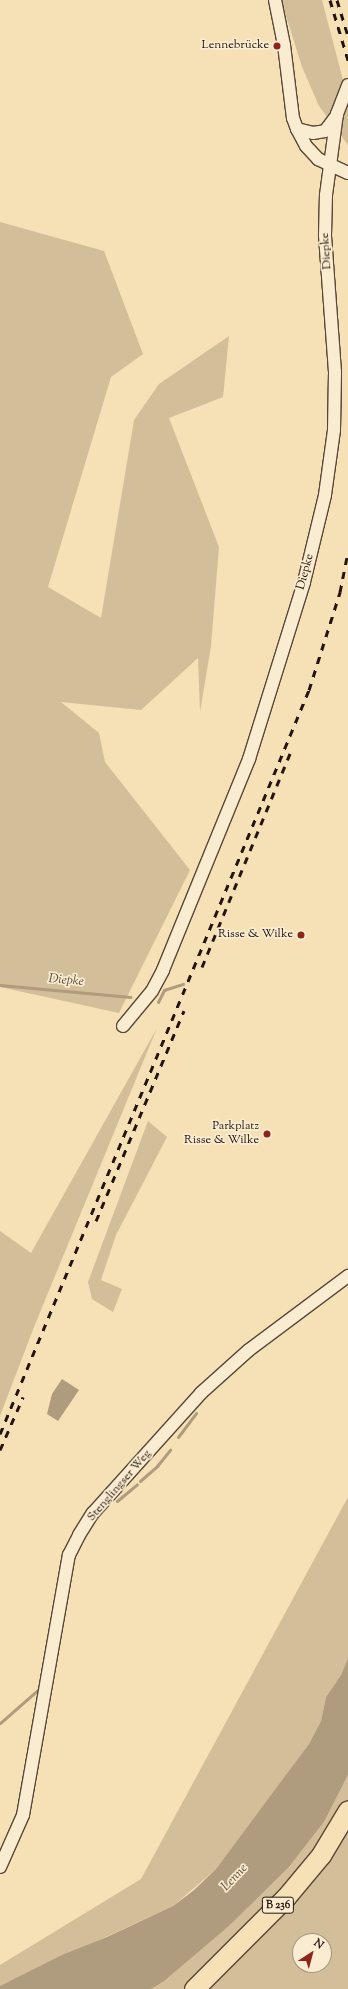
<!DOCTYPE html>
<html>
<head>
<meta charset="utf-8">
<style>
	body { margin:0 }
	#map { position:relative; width:348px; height:1989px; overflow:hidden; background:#f6e1b6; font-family:"Sorts Mill Goudy",serif }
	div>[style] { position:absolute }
	.green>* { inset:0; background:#d2be99 }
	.water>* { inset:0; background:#af9b7d }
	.stream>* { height:3px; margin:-1.5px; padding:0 1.5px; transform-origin:1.5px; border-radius:1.5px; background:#af9b7d }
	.roads { filter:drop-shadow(1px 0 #584737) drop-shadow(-1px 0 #584737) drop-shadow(0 1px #584737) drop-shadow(0 -1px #584737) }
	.minor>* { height:12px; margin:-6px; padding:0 6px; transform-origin:6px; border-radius:6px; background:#f9ecd0 }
	.primary>* { height:19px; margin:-9.5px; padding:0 9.5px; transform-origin:9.5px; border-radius:9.5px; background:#f6e1b6 }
	.rail>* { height:3px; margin-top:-1.5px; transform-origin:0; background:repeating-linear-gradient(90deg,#24140d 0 7px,transparent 0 14px) }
	.dots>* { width:11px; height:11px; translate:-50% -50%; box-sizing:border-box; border:2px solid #f9ecd0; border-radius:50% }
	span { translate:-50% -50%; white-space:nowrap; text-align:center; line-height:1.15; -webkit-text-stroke:3.5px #f9ecd0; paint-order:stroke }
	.shield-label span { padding:1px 3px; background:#f9ecd0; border:1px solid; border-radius:3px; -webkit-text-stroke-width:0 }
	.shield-label { font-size:11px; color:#24140d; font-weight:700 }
	.poi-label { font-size:12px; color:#24140d }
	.right { translate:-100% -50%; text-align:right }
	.street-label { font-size:12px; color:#24140d }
	.water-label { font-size:13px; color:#5c4a3a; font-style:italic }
	.north { position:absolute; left:292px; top:1933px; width:40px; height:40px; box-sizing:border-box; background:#f9ecd0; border:1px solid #a49682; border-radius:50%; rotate:36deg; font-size:11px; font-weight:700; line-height:16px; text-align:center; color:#24140d }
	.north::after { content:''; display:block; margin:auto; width:14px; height:18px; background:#8f2418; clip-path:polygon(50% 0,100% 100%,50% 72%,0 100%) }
</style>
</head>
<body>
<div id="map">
	<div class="green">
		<i style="clip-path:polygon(281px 0,322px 0,348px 99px,348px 145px,319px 106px,302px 67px)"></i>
		<i style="clip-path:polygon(0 222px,104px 251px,143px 354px,111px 377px,48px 587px,101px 618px,134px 420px,159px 384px,229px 336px,223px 397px,169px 418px,219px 547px,211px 646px,200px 712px,198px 658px,141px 710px,61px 702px,99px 733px,105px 762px,190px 870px,119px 1013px,0 987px)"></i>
		<i style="clip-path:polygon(157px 1028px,34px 1327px,0 1416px,0 1231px,31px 1253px)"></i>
		<i style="clip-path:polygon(148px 1121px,167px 1137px,116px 1235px,101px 1280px,122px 1289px,113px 1312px,92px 1299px,88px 1282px)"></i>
		<i style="clip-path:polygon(348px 1497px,348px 1658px,341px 1675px,326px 1697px,321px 1721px,309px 1744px,286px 1776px,216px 1869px,173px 1906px,0 1986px,0 1965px,141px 1879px)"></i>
		<i style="clip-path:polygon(evenodd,348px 1775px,348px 1989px,151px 1989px,230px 1925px,289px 1867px,324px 1822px,348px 1775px,300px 1941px,324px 1941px,324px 1965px,300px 1965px,300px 1941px)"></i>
	</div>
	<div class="water">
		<i style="clip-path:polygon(62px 1379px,79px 1390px,58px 1421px,47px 1414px,52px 1394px)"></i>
		<i style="clip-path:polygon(348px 1658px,348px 1775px,324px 1822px,289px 1867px,230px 1925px,164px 1981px,151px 1989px,0 1989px,0 1986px,62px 1955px,107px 1937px,173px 1906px,193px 1891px,216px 1869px,309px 1744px,321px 1721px,326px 1697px,341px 1675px)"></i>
	</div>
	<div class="stream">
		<i style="left:0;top:985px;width:131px;rotate:5.3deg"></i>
		<i style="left:158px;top:1002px;width:13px;rotate:-63deg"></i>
		<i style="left:164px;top:990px;width:20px;rotate:-18deg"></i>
		<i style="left:178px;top:1437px;width:30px;rotate:-53deg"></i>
		<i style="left:140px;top:1481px;width:23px;rotate:-41deg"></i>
		<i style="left:157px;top:1466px;width:21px;rotate:-51deg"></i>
		<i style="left:117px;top:1501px;width:26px;rotate:-40deg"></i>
		<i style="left:0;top:1723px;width:53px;rotate:-41.2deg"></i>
	</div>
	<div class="roads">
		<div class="minor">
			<i style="left:275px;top:0;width:46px;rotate:78.7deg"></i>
			<i style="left:284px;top:45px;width:74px;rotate:83deg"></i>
			<i style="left:293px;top:118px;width:12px;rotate:70deg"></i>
			<i style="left:297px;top:129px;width:19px;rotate:62deg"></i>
			<i style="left:306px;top:146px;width:18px;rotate:47deg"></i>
			<i style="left:318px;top:159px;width:33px;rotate:25deg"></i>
			<i style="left:297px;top:129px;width:16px;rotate:14deg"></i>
			<i style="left:313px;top:133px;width:12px;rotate:-9deg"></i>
			<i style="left:325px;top:131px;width:20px;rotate:-53deg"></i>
			<i style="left:123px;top:1026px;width:45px;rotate:-50.4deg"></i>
			<i style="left:152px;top:991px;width:24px;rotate:-62deg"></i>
			<i style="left:163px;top:970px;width:228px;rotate:-67.8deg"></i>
			<i style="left:249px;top:759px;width:185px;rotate:-72.7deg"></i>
			<i style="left:304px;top:582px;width:89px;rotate:-76.4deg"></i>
			<i style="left:325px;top:495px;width:66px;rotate:-82.1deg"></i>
			<i style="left:334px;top:430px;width:58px;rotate:-89deg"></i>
			<i style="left:335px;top:372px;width:137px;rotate:-94.2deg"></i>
			<i style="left:325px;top:235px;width:40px;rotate:-88.6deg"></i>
			<i style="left:326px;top:195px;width:82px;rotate:-82.3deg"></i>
			<i style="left:337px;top:114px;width:31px;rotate:-69deg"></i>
			<i style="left:0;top:1867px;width:57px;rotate:-66.1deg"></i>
			<i style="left:23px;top:1815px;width:264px;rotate:-80deg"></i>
			<i style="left:69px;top:1555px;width:22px;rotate:-63deg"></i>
			<i style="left:79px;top:1535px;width:26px;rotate:-58deg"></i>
			<i style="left:93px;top:1513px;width:161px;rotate:-48deg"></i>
			<i style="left:201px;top:1393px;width:64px;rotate:-41.9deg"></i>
			<i style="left:249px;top:1350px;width:124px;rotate:-36.8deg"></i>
		</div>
		<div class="primary">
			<i style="left:194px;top:1989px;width:130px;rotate:-45deg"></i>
			<i style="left:286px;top:1897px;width:55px;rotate:-50.2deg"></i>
			<i style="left:321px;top:1855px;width:52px;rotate:-59deg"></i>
		</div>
	</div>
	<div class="rail">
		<i style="left:330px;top:0;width:63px;rotate:73.3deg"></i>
		<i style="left:337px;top:0;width:38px;rotate:73deg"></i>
		<i style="left:202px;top:967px;width:236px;rotate:-67.6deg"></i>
		<i style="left:96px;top:1221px;width:228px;rotate:-67.3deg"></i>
		<i style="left:0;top:1434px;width:806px;rotate:-67.45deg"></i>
		<i style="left:309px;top:690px;width:103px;rotate:-72.4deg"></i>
		<i style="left:340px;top:592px;width:41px;rotate:-78.7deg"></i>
		<i style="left:0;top:1450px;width:58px;rotate:-66.5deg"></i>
	</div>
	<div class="dots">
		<i style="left:277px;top:46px;background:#8f2418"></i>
		<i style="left:301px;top:935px;background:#8f2418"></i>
		<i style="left:267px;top:1134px;background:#8f2418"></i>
	</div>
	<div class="shield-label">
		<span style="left:278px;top:1905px">B 236</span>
	</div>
	<div class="poi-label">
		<span class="right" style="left:269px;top:46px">Lennebrücke</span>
		<span class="right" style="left:293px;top:935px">Risse &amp; Wilke</span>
		<span class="right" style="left:259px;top:1134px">Parkplatz<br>Risse &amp; Wilke</span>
	</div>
	<div class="street-label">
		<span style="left:327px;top:251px;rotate:-94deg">Diepke</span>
		<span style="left:306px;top:572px;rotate:-75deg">Diepke</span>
		<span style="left:120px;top:1486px;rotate:-49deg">Stenglingser Weg</span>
	</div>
	<div class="water-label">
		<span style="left:66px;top:981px;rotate:5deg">Diepke</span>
		<span style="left:235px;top:1878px;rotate:-47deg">Lenne</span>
	</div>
	<div class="north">N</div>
</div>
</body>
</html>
